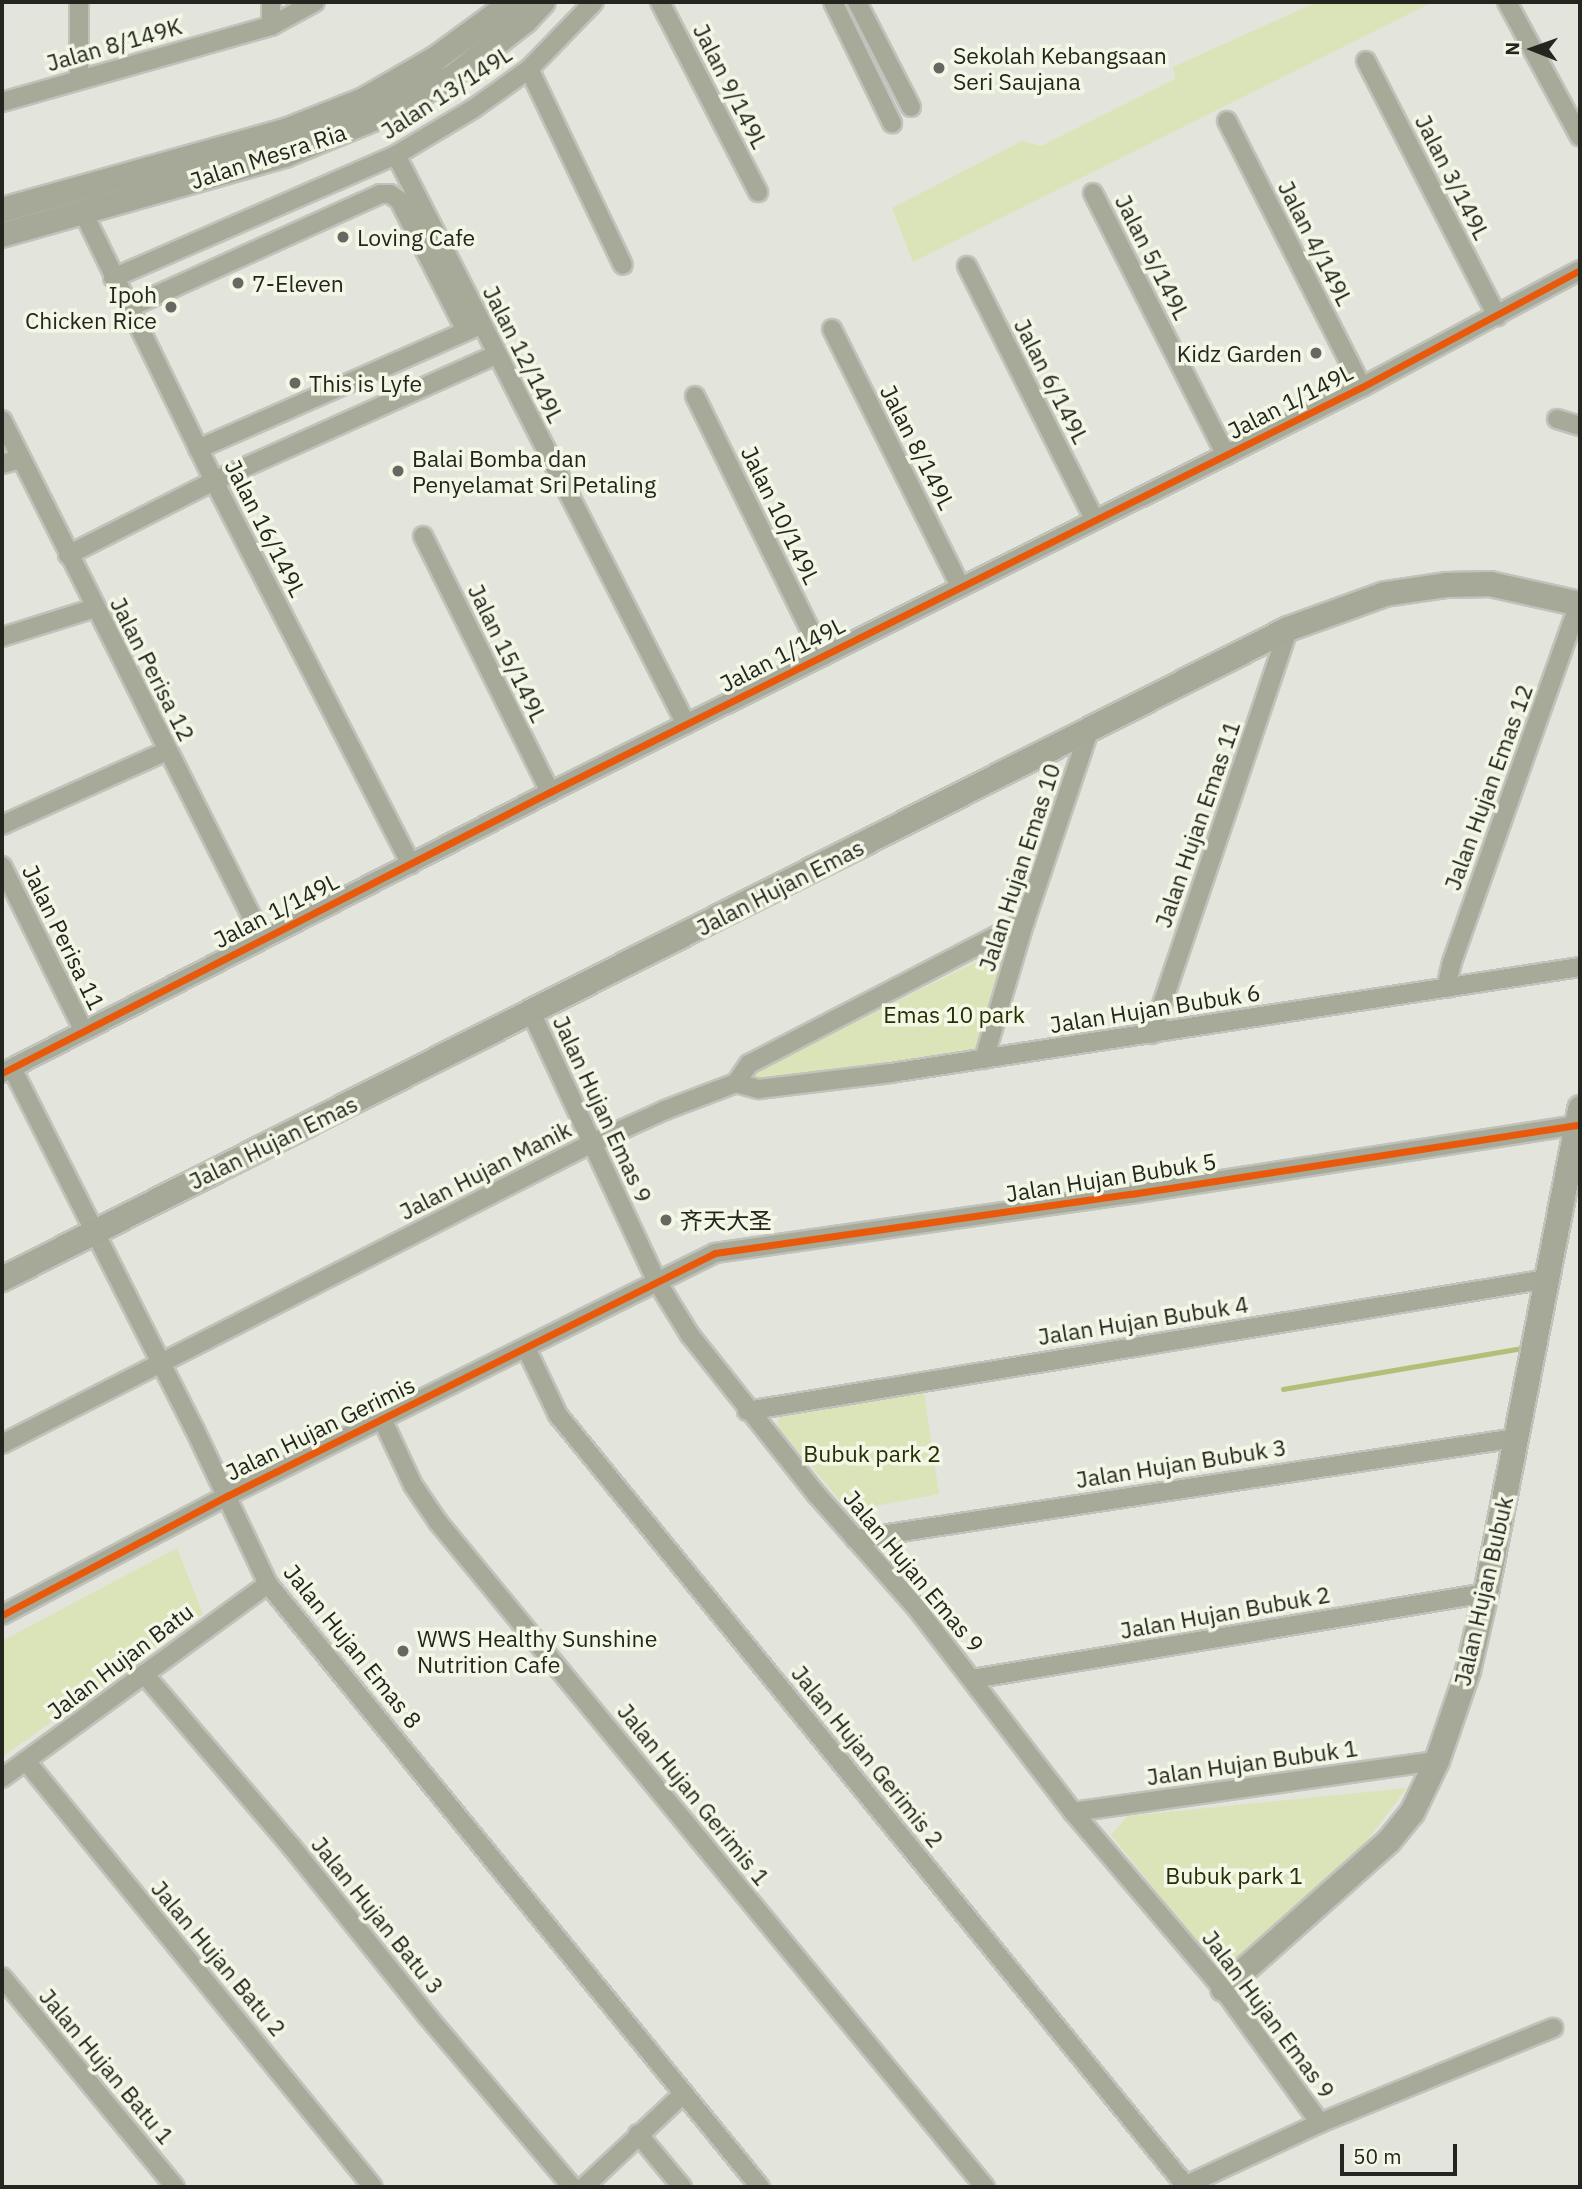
<!DOCTYPE html>
<html>
<head>
<meta charset="utf-8">
<style>
	body { margin:0 }
	#map { position:relative; width:1582px; height:2189px; overflow:hidden; background:#e3e5dc; font-family:"IBM Plex Sans","Noto Sans SC",sans-serif }
	div>[style] { position:absolute }
	.green>* { inset:0; background:#dbe3b9 }
	.stream>* { height:4.5px; margin:-2.25px; padding:0 2.25px; transform-origin:2.25px; border-radius:2.25px; background:#b3be79 }
	.roads { filter:drop-shadow(2px 0 #c0c2bb) drop-shadow(-2px 0 #c0c2bb) drop-shadow(0 2px #c0c2bb) drop-shadow(0 -2px #c0c2bb) }
	.street>* { height:18px; margin:-9px; padding:0 9px; transform-origin:9px; border-radius:9px; background:#a7aa99 }
	.secondary>* { height:24px; margin:-12px; padding:0 12px; transform-origin:12px; border-radius:12px; background:#a7a998 }
	.cycleway>* { height:7px; margin:-3.5px; padding:0 3.5px; transform-origin:3.5px; border-radius:3.5px; background:#e8590c }
	.dots>* { width:19px; height:19px; translate:-50% -50%; box-sizing:border-box; border:4px solid #f3f7e6; border-radius:50% }
	span { translate:-50% -50%; white-space:nowrap; text-align:center; line-height:1.15; -webkit-text-stroke:7px #f3f7e6; paint-order:stroke }
	.street-label { font-size:23px; color:#24251f }
	.poi-label { font-size:23px; color:#24251f }
	.left { translate:0 -50%; text-align:left }
	.right { translate:-100% -50%; text-align:right }
	.park-label { font-size:23px; color:#282e04 }
	.frame { position:absolute; inset:0; border:4px solid #24251f; pointer-events:none }
	.north { position:absolute; left:1498px; top:14px; width:70px; height:70px; -webkit-text-stroke:5px #f3f7e6; paint-order:stroke; rotate:271deg; font-size:19px; font-weight:700; line-height:28px; text-align:center; color:#24251f }
	.north::after { content:''; display:block; margin:auto; width:24px; height:32px; background:#24251f; clip-path:polygon(50% 0,100% 100%,50% 72%,0 100%) }
	.scale { position:absolute; left:1340px; top:2144px; width:117px; height:32px; box-sizing:border-box; border:4px solid #24251f; border-top:0; padding-left:9px; font-size:21px; line-height:24px; white-space:nowrap; color:#24251f; -webkit-text-stroke:5px #f3f7e6; paint-order:stroke }
</style>
</head>
<body>
<div id="map">
	<div class="green">
		<i style="clip-path:polygon(1317px 2px,1433px 2px,913px 262px,892px 208px,1022px 141px,1041px 146px,1175px 79px,1173px 67px)"></i>
		<i style="clip-path:polygon(1024px 938px,983px 1049px,712px 1093px)"></i>
		<i style="clip-path:polygon(924px 1392px,939px 1494px,849px 1511px,777px 1426px,780px 1413px)"></i>
		<i style="clip-path:polygon(177px 1548px,203px 1614px,2px 1757px,2px 1641px)"></i>
		<i style="clip-path:polygon(1407px 1788px,1345px 1870px,1231px 1966px,1212px 1962px,1111px 1835px,1128px 1816px)"></i>
	</div>
	<div class="stream">
		<i style="left:1283px;top:1389px;width:238px;rotate:-9.7deg"></i>
	</div>
	<div class="roads">
		<div class="street">
			<i style="left:79px;top:2px;width:77px;rotate:90deg"></i>
			<i style="left:271px;top:2px;width:24px;rotate:90deg"></i>
			<i style="left:660px;top:2px;width:214px;rotate:62.7deg"></i>
			<i style="left:833px;top:2px;width:135px;rotate:64deg"></i>
			<i style="left:857px;top:2px;width:118px;rotate:62.8deg"></i>
			<i style="left:1507px;top:2px;width:153px;rotate:61.6deg"></i>
			<i style="left:1366px;top:61px;width:287px;rotate:62.8deg"></i>
			<i style="left:529px;top:69px;width:217px;rotate:64.4deg"></i>
			<i style="left:2px;top:102px;width:280px;rotate:-15.8deg"></i>
			<i style="left:271px;top:26px;width:50px;rotate:-28.6deg"></i>
			<i style="left:1227px;top:121px;width:298px;rotate:63.1deg"></i>
			<i style="left:396px;top:155px;width:639px;rotate:62.99deg"></i>
			<i style="left:1093px;top:193px;width:294px;rotate:63.1deg"></i>
			<i style="left:83px;top:212px;width:299px;rotate:64deg"></i>
			<i style="left:214px;top:481px;width:431px;rotate:62.8deg"></i>
			<i style="left:967px;top:266px;width:283px;rotate:63.3deg"></i>
			<i style="left:113px;top:278px;width:309px;rotate:-23.5deg"></i>
			<i style="left:396px;top:155px;width:90px;rotate:-30.9deg"></i>
			<i style="left:473px;top:109px;width:69px;rotate:-35.5deg"></i>
			<i style="left:529px;top:69px;width:93px;rotate:-45.9deg"></i>
			<i style="left:128px;top:308px;width:277px;rotate:-24.3deg"></i>
			<i style="left:380px;top:194px;width:10px"></i>
			<i style="left:390px;top:194px;width:11px;rotate:34deg"></i>
			<i style="left:399px;top:200px;width:147px;rotate:62.9deg"></i>
			<i style="left:832px;top:329px;width:287px;rotate:63.5deg"></i>
			<i style="left:695px;top:396px;width:290px;rotate:63.8deg"></i>
			<i style="left:1557px;top:419px;width:24px;rotate:17deg"></i>
			<i style="left:2px;top:420px;width:581px;rotate:63.3deg"></i>
			<i style="left:198px;top:449px;width:301px;rotate:-23.7deg"></i>
			<i style="left:2px;top:464px;width:20px;rotate:-15deg"></i>
			<i style="left:423px;top:536px;width:286px;rotate:63.6deg"></i>
			<i style="left:68px;top:555px;width:164px;rotate:-26.9deg"></i>
			<i style="left:214px;top:481px;width:309px;rotate:-24.1deg"></i>
			<i style="left:2px;top:637px;width:97px;rotate:-17.3deg"></i>
			<i style="left:2px;top:825px;width:181px;rotate:-24.2deg"></i>
			<i style="left:2px;top:866px;width:182px;rotate:63.6deg"></i>
			<i style="left:1446px;top:988px;width:27px;rotate:-77deg"></i>
			<i style="left:1452px;top:962px;width:380px;rotate:-70.5deg"></i>
			<i style="left:531px;top:1012px;width:296px;rotate:65deg"></i>
			<i style="left:656px;top:1280px;width:65px;rotate:58.3deg"></i>
			<i style="left:690px;top:1335px;width:204px;rotate:51.6deg"></i>
			<i style="left:817px;top:1495px;width:148px;rotate:48.6deg"></i>
			<i style="left:915px;top:1606px;width:260px;rotate:52.5deg"></i>
			<i style="left:1073px;top:1812px;width:232px;rotate:49.7deg"></i>
			<i style="left:1223px;top:1989px;width:165px;rotate:54.1deg"></i>
			<i style="left:1152px;top:1034px;width:427px;rotate:-71.4deg"></i>
			<i style="left:984px;top:1059px;width:144px;rotate:-73.5deg"></i>
			<i style="left:1025px;top:921px;width:200px;rotate:-71.4deg"></i>
			<i style="left:12px;top:1068px;width:403px;rotate:63.2deg"></i>
			<i style="left:194px;top:1428px;width:173px;rotate:64.6deg"></i>
			<i style="left:268px;top:1584px;width:778px;rotate:50.79deg"></i>
			<i style="left:2px;top:1073px;width:616px;rotate:-27.15deg"></i>
			<i style="left:550px;top:792px;width:907px;rotate:-26.51deg"></i>
			<i style="left:1362px;top:387px;width:247px;rotate:-28.2deg"></i>
			<i style="left:736px;top:1083px;width:24px;rotate:15deg"></i>
			<i style="left:759px;top:1089px;width:133px;rotate:-6.9deg"></i>
			<i style="left:891px;top:1073px;width:697px;rotate:-8.75deg"></i>
			<i style="left:526px;top:1348px;width:74px;rotate:64.5deg"></i>
			<i style="left:558px;top:1415px;width:994px;rotate:50.84deg"></i>
			<i style="left:747px;top:1411px;width:811px;rotate:-9.37deg"></i>
			<i style="left:383px;top:1421px;width:71px;rotate:64.9deg"></i>
			<i style="left:413px;top:1485px;width:45px;rotate:56deg"></i>
			<i style="left:438px;top:1522px;width:861px;rotate:50.56deg"></i>
			<i style="left:2px;top:1444px;width:662px;rotate:-27.03deg"></i>
			<i style="left:592px;top:1143px;width:80px;rotate:-24.3deg"></i>
			<i style="left:665px;top:1110px;width:76px;rotate:-20.8deg"></i>
			<i style="left:736px;top:1083px;width:23px;rotate:-56deg"></i>
			<i style="left:749px;top:1064px;width:311px;rotate:-27.4deg"></i>
			<i style="left:855px;top:1539px;width:669px;rotate:-8.69deg"></i>
			<i style="left:2px;top:1615px;width:255px;rotate:-27.9deg"></i>
			<i style="left:227px;top:1496px;width:545px;rotate:-26.47deg"></i>
			<i style="left:715px;top:1253px;width:420px;rotate:-8.1deg"></i>
			<i style="left:1131px;top:1194px;width:451px;rotate:-8.8deg"></i>
			<i style="left:144px;top:1674px;width:226px;rotate:49.5deg"></i>
			<i style="left:291px;top:1846px;width:219px;rotate:51.3deg"></i>
			<i style="left:428px;top:2017px;width:223px;rotate:49.7deg"></i>
			<i style="left:972px;top:1679px;width:521px;rotate:-9.5deg"></i>
			<i style="left:26px;top:1761px;width:549px;rotate:50.84deg"></i>
			<i style="left:2px;top:1778px;width:329px;rotate:-36.1deg"></i>
			<i style="left:1073px;top:1812px;width:368px;rotate:-8deg"></i>
			<i style="left:2px;top:1977px;width:272px;rotate:50.5deg"></i>
			<i style="left:638px;top:2134px;width:69px;rotate:50.3deg"></i>
			<i style="left:584px;top:2187px;width:137px;rotate:-43.2deg"></i>
			<i style="left:1182px;top:2187px;width:152px;rotate:-24.9deg"></i>
			<i style="left:1320px;top:2123px;width:252px;rotate:-22.2deg"></i>
		</div>
		<div class="secondary">
			<i style="left:2px;top:210px;width:297px;rotate:-15.6deg"></i>
			<i style="left:288px;top:130px;width:82px;rotate:-21.5deg"></i>
			<i style="left:364px;top:100px;width:82px;rotate:-30deg"></i>
			<i style="left:435px;top:59px;width:97px;rotate:-36.2deg"></i>
			<i style="left:2px;top:235px;width:294px;rotate:-15.8deg"></i>
			<i style="left:285px;top:155px;width:100px;rotate:-22.2deg"></i>
			<i style="left:378px;top:117px;width:86px;rotate:-28.3deg"></i>
			<i style="left:454px;top:76px;width:90px;rotate:-37.8deg"></i>
			<i style="left:525px;top:21px;width:26px;rotate:-47deg"></i>
			<i style="left:2px;top:1279px;width:1441px;rotate:-26.81deg"></i>
			<i style="left:1288px;top:629px;width:103px;rotate:-19.8deg"></i>
			<i style="left:1385px;top:594px;width:63px;rotate:-8.3deg"></i>
			<i style="left:1447px;top:585px;width:43px;rotate:-1.3deg"></i>
			<i style="left:1490px;top:584px;width:92px;rotate:12.5deg"></i>
			<i style="left:1223px;top:1989px;width:222px;rotate:-41.7deg"></i>
			<i style="left:1389px;top:1841px;width:36px;rotate:-51deg"></i>
			<i style="left:1412px;top:1813px;width:58px;rotate:-64.3deg"></i>
			<i style="left:1437px;top:1761px;width:95px;rotate:-71deg"></i>
			<i style="left:1468px;top:1671px;width:80px;rotate:-77deg"></i>
			<i style="left:1486px;top:1593px;width:494px;rotate:-79deg"></i>
		</div>
	</div>
	<div class="cycleway">
		<i style="left:2px;top:1073px;width:616px;rotate:-27.15deg"></i>
		<i style="left:550px;top:792px;width:907px;rotate:-26.51deg"></i>
		<i style="left:1362px;top:387px;width:247px;rotate:-28.2deg"></i>
		<i style="left:2px;top:1615px;width:255px;rotate:-27.9deg"></i>
		<i style="left:227px;top:1496px;width:545px;rotate:-26.47deg"></i>
		<i style="left:715px;top:1253px;width:420px;rotate:-8.1deg"></i>
		<i style="left:1131px;top:1194px;width:451px;rotate:-8.8deg"></i>
	</div>
	<div class="dots">
		<i style="left:939px;top:68px;background:#676861"></i>
		<i style="left:343px;top:237px;background:#676861"></i>
		<i style="left:238px;top:283px;background:#676861"></i>
		<i style="left:171px;top:307px;background:#676861"></i>
		<i style="left:1316px;top:353px;background:#676861"></i>
		<i style="left:295px;top:383px;background:#676861"></i>
		<i style="left:398px;top:471px;background:#676861"></i>
		<i style="left:666px;top:1220px;background:#676861"></i>
		<i style="left:403px;top:1651px;background:#676861"></i>
	</div>
	<div class="street-label">
		<span style="left:114px;top:44px;rotate:-16deg">Jalan 8/149K</span>
		<span style="left:731px;top:86px;rotate:63deg">Jalan 9/149L</span>
		<span style="left:446px;top:92px;rotate:-33deg">Jalan 13/149L</span>
		<span style="left:268px;top:156px;rotate:-18deg">Jalan Mesra Ria</span>
		<span style="left:1453px;top:177px;rotate:63deg">Jalan 3/149L</span>
		<span style="left:1316px;top:243px;rotate:63deg">Jalan 4/149L</span>
		<span style="left:1153px;top:257px;rotate:63deg">Jalan 5/149L</span>
		<span style="left:524px;top:354px;rotate:63deg">Jalan 12/149L</span>
		<span style="left:1052px;top:381px;rotate:63deg">Jalan 6/149L</span>
		<span style="left:1290px;top:401px;rotate:-27deg">Jalan 1/149L</span>
		<span style="left:918px;top:447px;rotate:63deg">Jalan 8/149L</span>
		<span style="left:781px;top:515px;rotate:64deg">Jalan 10/149L</span>
		<span style="left:266px;top:528px;rotate:63deg">Jalan 16/149L</span>
		<span style="left:508px;top:653px;rotate:64deg">Jalan 15/149L</span>
		<span style="left:782px;top:654px;rotate:-27deg">Jalan 1/149L</span>
		<span style="left:153px;top:669px;rotate:63deg">Jalan Perisa 12</span>
		<span style="left:1488px;top:787px;rotate:-70deg">Jalan Hujan Emas 12</span>
		<span style="left:1197px;top:824px;rotate:-71deg">Jalan Hujan Emas 11</span>
		<span style="left:1019px;top:867px;rotate:-72deg">Jalan Hujan Emas 10</span>
		<span style="left:780px;top:887px;rotate:-27deg">Jalan Hujan Emas</span>
		<span style="left:276px;top:910px;rotate:-27deg">Jalan 1/149L</span>
		<span style="left:64px;top:937px;rotate:64deg">Jalan Perisa 11</span>
		<span style="left:1155px;top:1008px;rotate:-9deg">Jalan Hujan Bubuk 6</span>
		<span style="left:603px;top:1109px;rotate:65deg">Jalan Hujan Emas 9</span>
		<span style="left:273px;top:1142px;rotate:-26deg">Jalan Hujan Emas</span>
		<span style="left:485px;top:1170px;rotate:-27deg">Jalan Hujan Manik</span>
		<span style="left:1111px;top:1177px;rotate:-9deg">Jalan Hujan Bubuk 5</span>
		<span style="left:1143px;top:1320px;rotate:-9deg">Jalan Hujan Bubuk 4</span>
		<span style="left:320px;top:1428px;rotate:-26deg">Jalan Hujan Gerimis</span>
		<span style="left:1181px;top:1463px;rotate:-9deg">Jalan Hujan Bubuk 3</span>
		<span style="left:914px;top:1571px;rotate:50deg">Jalan Hujan Emas 9</span>
		<span style="left:1483px;top:1591px;rotate:-77deg">Jalan Hujan Bubuk</span>
		<span style="left:1225px;top:1612px;rotate:-10deg">Jalan Hujan Bubuk 2</span>
		<span style="left:353px;top:1646px;rotate:51deg">Jalan Hujan Emas 8</span>
		<span style="left:120px;top:1661px;rotate:-37deg">Jalan Hujan Batu</span>
		<span style="left:868px;top:1756px;rotate:51deg">Jalan Hujan Gerimis 2</span>
		<span style="left:1252px;top:1762px;rotate:-8deg">Jalan Hujan Bubuk 1</span>
		<span style="left:694px;top:1794px;rotate:51deg">Jalan Hujan Gerimis 1</span>
		<span style="left:378px;top:1915px;rotate:51deg">Jalan Hujan Batu 3</span>
		<span style="left:219px;top:1958px;rotate:50deg">Jalan Hujan Batu 2</span>
		<span style="left:1269px;top:2014px;rotate:53deg">Jalan Hujan Emas 9</span>
		<span style="left:107px;top:2066px;rotate:50deg">Jalan Hujan Batu 1</span>
	</div>
	<div class="poi-label">
		<span class="left" style="left:953px;top:68px">Sekolah Kebangsaan<br>Seri Saujana</span>
		<span class="left" style="left:357px;top:237px">Loving Cafe</span>
		<span class="left" style="left:252px;top:283px">7-Eleven</span>
		<span class="right" style="left:157px;top:307px">Ipoh<br>Chicken Rice</span>
		<span class="right" style="left:1302px;top:353px">Kidz Garden</span>
		<span class="left" style="left:309px;top:383px">This is Lyfe</span>
		<span class="left" style="left:412px;top:471px">Balai Bomba dan<br>Penyelamat Sri Petaling</span>
		<span class="left" style="left:680px;top:1220px">齐天大圣</span>
		<span class="left" style="left:417px;top:1651px">WWS Healthy Sunshine<br>Nutrition Cafe</span>
	</div>
	<div class="park-label">
		<span style="left:954px;top:1014px">Emas 10 park</span>
		<span style="left:872px;top:1453px">Bubuk park 2</span>
		<span style="left:1234px;top:1875px">Bubuk park 1</span>
	</div>
	<div class="frame"></div>
	<div class="north">N</div>
	<div class="scale">50 m</div>
</div>
</body>
</html>
